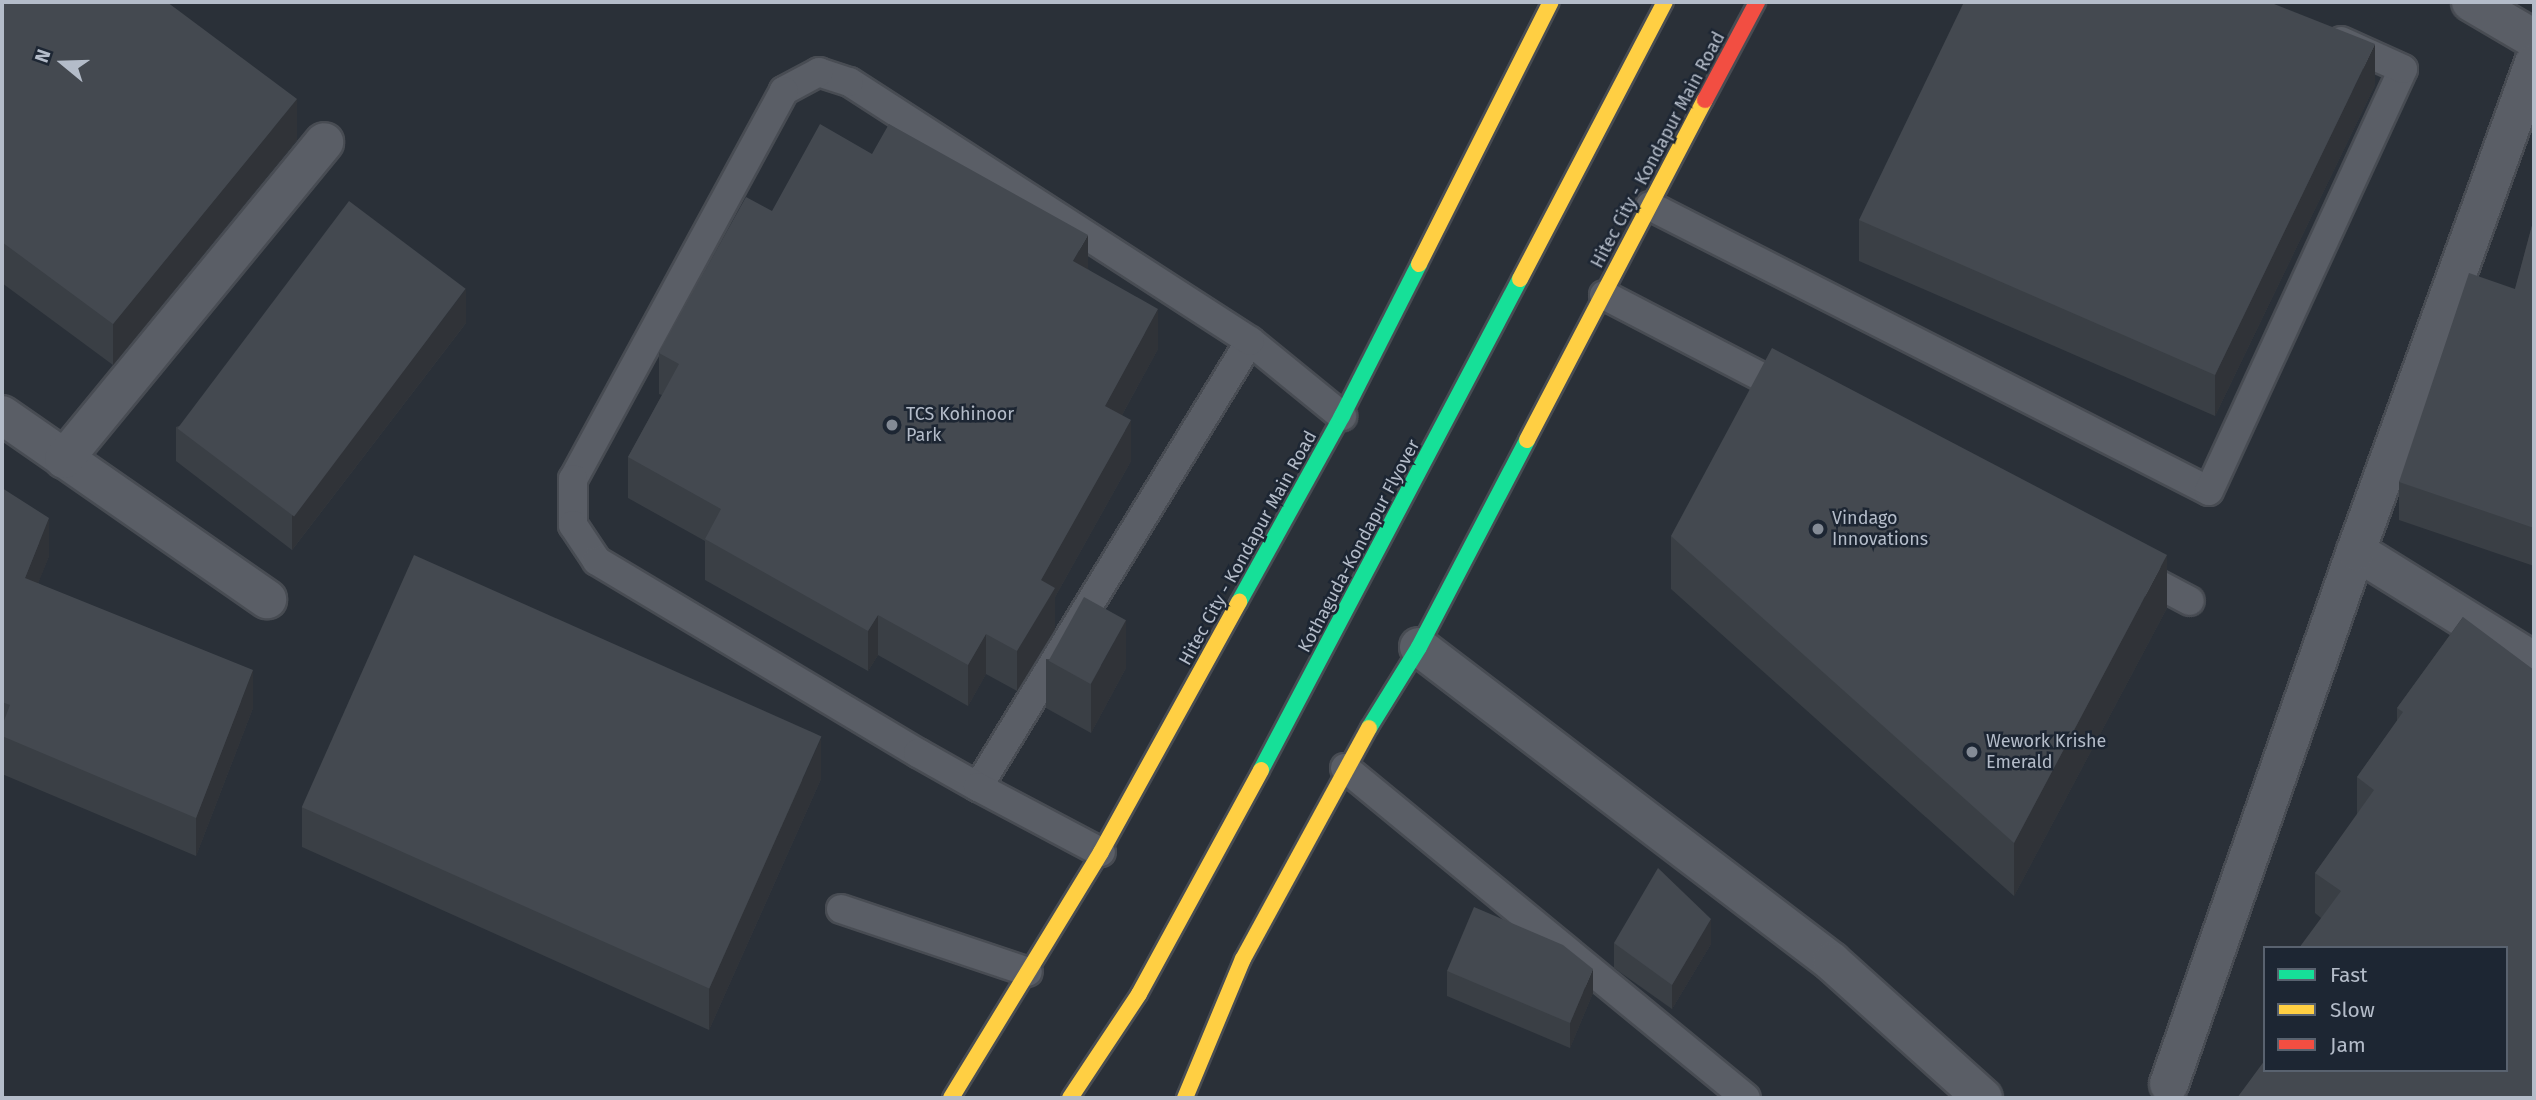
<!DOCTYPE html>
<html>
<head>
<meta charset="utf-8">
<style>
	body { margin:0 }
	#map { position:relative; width:2536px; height:1100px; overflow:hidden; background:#2a3038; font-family:"Fira Sans",sans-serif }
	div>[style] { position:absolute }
	.roads { filter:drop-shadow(2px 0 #484c53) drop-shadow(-2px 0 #484c53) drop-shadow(0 2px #484c53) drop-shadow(0 -2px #484c53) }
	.lane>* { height:28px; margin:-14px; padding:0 14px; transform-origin:14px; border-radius:14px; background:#5a5e66 }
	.street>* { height:38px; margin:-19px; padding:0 19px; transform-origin:19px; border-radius:19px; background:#5a5e66 }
	.fast>* { height:16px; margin:-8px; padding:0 8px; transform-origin:8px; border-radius:8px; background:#16e098 }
	.slow>* { height:16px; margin:-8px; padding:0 8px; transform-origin:8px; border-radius:8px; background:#ffcf43 }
	.jam>* { height:16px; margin:-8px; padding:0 8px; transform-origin:8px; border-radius:8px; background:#f24e42 }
	.wall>* { inset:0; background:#3a3f45 }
	.shaded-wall>* { inset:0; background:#303338 }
	.building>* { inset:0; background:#444950; transform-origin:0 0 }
	.dots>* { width:19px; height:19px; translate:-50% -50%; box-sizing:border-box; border:4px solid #1d2633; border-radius:50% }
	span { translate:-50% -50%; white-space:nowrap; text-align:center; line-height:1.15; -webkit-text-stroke:5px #1d2633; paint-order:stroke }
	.street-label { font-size:18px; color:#b4bcc9 }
	.poi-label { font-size:18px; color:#b4bcc9 }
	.left { translate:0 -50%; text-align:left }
	.frame { position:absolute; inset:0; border:4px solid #b4bcc9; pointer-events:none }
	.legend { position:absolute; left:2263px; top:946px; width:245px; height:126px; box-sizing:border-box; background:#1d2633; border:2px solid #59626f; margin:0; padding:9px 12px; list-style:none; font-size:21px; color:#b4bcc9 }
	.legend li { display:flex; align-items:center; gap:14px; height:35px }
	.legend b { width:35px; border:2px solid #59626f }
	.north { position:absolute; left:28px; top:28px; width:70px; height:70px; -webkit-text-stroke:5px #1d2633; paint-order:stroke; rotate:289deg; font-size:19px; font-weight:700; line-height:28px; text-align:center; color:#b4bcc9 }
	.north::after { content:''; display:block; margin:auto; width:24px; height:32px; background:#b4bcc9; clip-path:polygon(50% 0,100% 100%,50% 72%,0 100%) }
</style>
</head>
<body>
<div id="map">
	<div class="roads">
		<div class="lane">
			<i style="left:1650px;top:206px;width:627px;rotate:27.01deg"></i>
			<i style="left:2209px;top:491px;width:464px;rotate:-65.3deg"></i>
			<i style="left:2403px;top:69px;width:68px;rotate:-155.7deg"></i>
			<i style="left:1604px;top:295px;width:210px;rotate:27.5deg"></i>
			<i style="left:1250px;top:341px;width:119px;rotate:39.2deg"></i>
			<i style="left:2133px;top:571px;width:64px;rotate:27.8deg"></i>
			<i style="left:1345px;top:768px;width:519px;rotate:39.45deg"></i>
			<i style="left:978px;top:787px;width:522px;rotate:-58.62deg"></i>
			<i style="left:1250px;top:341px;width:477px;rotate:-147.1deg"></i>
			<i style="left:849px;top:82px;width:32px;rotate:-162deg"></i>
			<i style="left:819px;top:72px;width:40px;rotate:152deg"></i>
			<i style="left:784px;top:91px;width:442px;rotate:118.5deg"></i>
			<i style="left:573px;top:479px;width:46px;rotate:90deg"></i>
			<i style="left:573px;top:525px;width:43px;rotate:56.3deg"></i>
			<i style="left:597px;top:561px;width:374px;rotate:30.9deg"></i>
			<i style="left:918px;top:753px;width:69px;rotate:29.5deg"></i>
			<i style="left:978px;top:787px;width:139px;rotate:27.9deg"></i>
			<i style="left:841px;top:909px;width:197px;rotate:18.6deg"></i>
		</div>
		<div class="street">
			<i style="left:2471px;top:2px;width:73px;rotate:30.4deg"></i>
			<i style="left:2px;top:415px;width:323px;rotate:34.8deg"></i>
			<i style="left:64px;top:459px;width:410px;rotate:-50.6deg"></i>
			<i style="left:2356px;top:551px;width:210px;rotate:31.9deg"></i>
			<i style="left:1419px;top:647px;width:519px;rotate:37.33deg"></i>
			<i style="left:1832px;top:962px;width:203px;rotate:42deg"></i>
			<i style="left:2169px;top:1084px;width:565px;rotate:-70.67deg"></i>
			<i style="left:2356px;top:551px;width:519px;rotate:-69.96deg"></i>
		</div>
		<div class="fast">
			<i style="left:1239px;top:602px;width:213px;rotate:-61deg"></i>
			<i style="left:1342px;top:416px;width:170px;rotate:-63.1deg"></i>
			<i style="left:1369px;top:728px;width:95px;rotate:-58.3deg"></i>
			<i style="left:1419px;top:647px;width:233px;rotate:-62.4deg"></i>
			<i style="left:1261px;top:770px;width:555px;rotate:-62.19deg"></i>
		</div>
		<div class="slow">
			<i style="left:1419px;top:264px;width:293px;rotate:-63.3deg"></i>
			<i style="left:1520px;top:279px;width:313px;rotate:-62.4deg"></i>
			<i style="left:1527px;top:440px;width:384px;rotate:-62.4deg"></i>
			<i style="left:951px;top:1098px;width:288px;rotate:-58.6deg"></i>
			<i style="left:1101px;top:852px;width:286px;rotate:-61.1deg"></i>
			<i style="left:1070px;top:1098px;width:125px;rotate:-56.4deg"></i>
			<i style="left:1139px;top:994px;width:255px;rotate:-61.4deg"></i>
			<i style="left:1185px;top:1098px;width:151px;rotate:-67.4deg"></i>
			<i style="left:1243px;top:959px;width:263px;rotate:-61.4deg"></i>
		</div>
		<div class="jam">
			<i style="left:1705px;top:100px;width:111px;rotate:-62deg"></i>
		</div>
	</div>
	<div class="wall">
		<i style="clip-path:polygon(2px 2px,297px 140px,113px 365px,2px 283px)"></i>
		<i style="clip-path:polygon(2375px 85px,2215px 416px,1859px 261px,1859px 220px)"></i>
		<i style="clip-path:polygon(872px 154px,1088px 269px,1158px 349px,1122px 415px,1131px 461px,1055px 597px,1055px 629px,1017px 691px,986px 674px,968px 706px,878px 655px,868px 671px,705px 580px,705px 541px,628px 498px,628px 457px,662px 395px,659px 394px,659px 353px,772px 211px)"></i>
		<i style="clip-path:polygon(2534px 218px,2534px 566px,2399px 520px,2399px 482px,2515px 289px)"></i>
		<i style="clip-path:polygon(466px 323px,292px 550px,176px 461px,176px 427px)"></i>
		<i style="clip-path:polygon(2px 488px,49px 556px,38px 583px,253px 708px,196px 856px,2px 774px)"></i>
		<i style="clip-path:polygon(1671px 536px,2167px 608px,2014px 896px,1671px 589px)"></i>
		<i style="clip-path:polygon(2463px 617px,2506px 1070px,2315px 913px,2315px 873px,2357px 815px,2357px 777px,2397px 721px,2397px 708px)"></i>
		<i style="clip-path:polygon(1046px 659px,1126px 668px,1091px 733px,1046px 708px)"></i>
		<i style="clip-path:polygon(821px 779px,709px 1030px,302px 847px,302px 807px)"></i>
		<i style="clip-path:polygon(1614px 943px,1711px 944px,1672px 1009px,1614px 968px)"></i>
		<i style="clip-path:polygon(1447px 971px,1593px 993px,1570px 1048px,1447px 996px)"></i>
	</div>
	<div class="shaded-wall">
		<i style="clip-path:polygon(2375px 44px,2375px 85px,2215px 416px,2215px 375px)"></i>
		<i style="clip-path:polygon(297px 99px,297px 140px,113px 365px,113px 324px)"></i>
		<i style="clip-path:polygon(1088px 235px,1088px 275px,1073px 261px)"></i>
		<i style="clip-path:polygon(466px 289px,466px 323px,292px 550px,292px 516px)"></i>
		<i style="clip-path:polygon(1158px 309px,1158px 349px,1105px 446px,1105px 406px)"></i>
		<i style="clip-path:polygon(1131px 420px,1131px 461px,1055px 597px,1055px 629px,1017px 691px,1017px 651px,1041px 580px)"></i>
		<i style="clip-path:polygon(49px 518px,49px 556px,25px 616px,25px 578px)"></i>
		<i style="clip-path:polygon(2167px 555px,2167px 608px,2014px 896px,2014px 843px)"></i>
		<i style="clip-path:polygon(878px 615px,878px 655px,868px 671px,868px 631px)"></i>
		<i style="clip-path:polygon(1126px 620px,1126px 668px,1091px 733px,1091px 684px)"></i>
		<i style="clip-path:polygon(986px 634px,986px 674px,968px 706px,968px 665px)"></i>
		<i style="clip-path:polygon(253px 670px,253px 708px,196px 856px,196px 818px)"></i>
		<i style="clip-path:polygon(821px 738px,821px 779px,709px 1030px,709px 989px)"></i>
		<i style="clip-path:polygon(1711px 919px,1711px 944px,1672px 1009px,1672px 985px)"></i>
		<i style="clip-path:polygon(1593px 969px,1593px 993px,1570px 1048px,1570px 1023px)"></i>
	</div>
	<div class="building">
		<i style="clip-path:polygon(2px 2px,167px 2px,297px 99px,113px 324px,2px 242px)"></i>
		<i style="clip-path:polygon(1964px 2px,2269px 2px,2375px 44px,2215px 375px,1859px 220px)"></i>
		<i style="clip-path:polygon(820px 124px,872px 154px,889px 124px,1088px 235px,1073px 261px,1158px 309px,1105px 406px,1131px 420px,1041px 580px,1055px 588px,1017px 651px,986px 634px,968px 665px,878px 615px,868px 631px,705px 539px,721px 509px,628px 457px,679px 364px,659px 353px,746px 197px,772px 211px)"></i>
		<i style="left:349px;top:201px;width:146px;height:285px;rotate:37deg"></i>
		<i style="clip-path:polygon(2534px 218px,2534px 528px,2399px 482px,2469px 273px,2515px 289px)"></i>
		<i style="clip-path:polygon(1772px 348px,2167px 555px,2014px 843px,1671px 536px)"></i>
		<i style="clip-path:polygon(2px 488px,49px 518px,25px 578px,253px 670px,196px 818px,2px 736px,2px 726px,10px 705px,2px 702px)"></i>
		<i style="left:414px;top:555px;width:446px;height:276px;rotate:24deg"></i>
		<i style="left:1084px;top:597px;width:48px;height:73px;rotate:29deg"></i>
		<i style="clip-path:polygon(2463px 617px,2534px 670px,2534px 1098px,2237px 1098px,2265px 1060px,2265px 1070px,2506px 1070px,2506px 948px,2299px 948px,2341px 891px,2315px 873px,2374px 790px,2357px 777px,2403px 712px,2397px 708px)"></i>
		<i style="clip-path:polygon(1658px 868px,1711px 919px,1672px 985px,1614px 943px)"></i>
		<i style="clip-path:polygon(1474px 907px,1563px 945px,1593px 969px,1570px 1023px,1447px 971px)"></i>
	</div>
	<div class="dots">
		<i style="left:892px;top:425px;background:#848b96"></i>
		<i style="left:1818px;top:529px;background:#848b96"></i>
		<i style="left:1972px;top:752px;background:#848b96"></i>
	</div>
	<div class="street-label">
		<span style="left:1658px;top:150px;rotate:-62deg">Hitec City - Kondapur Main Road</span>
		<span style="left:1359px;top:546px;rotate:-62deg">Kothaguda-Kondapur Flyover</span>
		<span style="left:1248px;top:548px;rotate:-61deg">Hitec City - Kondapur Main Road</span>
	</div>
	<div class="poi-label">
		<span class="left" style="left:906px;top:425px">TCS Kohinoor<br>Park</span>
		<span class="left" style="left:1832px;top:529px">Vindago<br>Innovations</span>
		<span class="left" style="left:1986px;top:752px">Wework Krishe<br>Emerald</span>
	</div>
	<div class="frame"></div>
	<ul class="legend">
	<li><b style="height:9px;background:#16e098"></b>Fast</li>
	<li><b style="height:9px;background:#ffcf43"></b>Slow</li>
	<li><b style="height:9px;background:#f24e42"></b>Jam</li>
	</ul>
	<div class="north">N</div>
</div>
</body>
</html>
